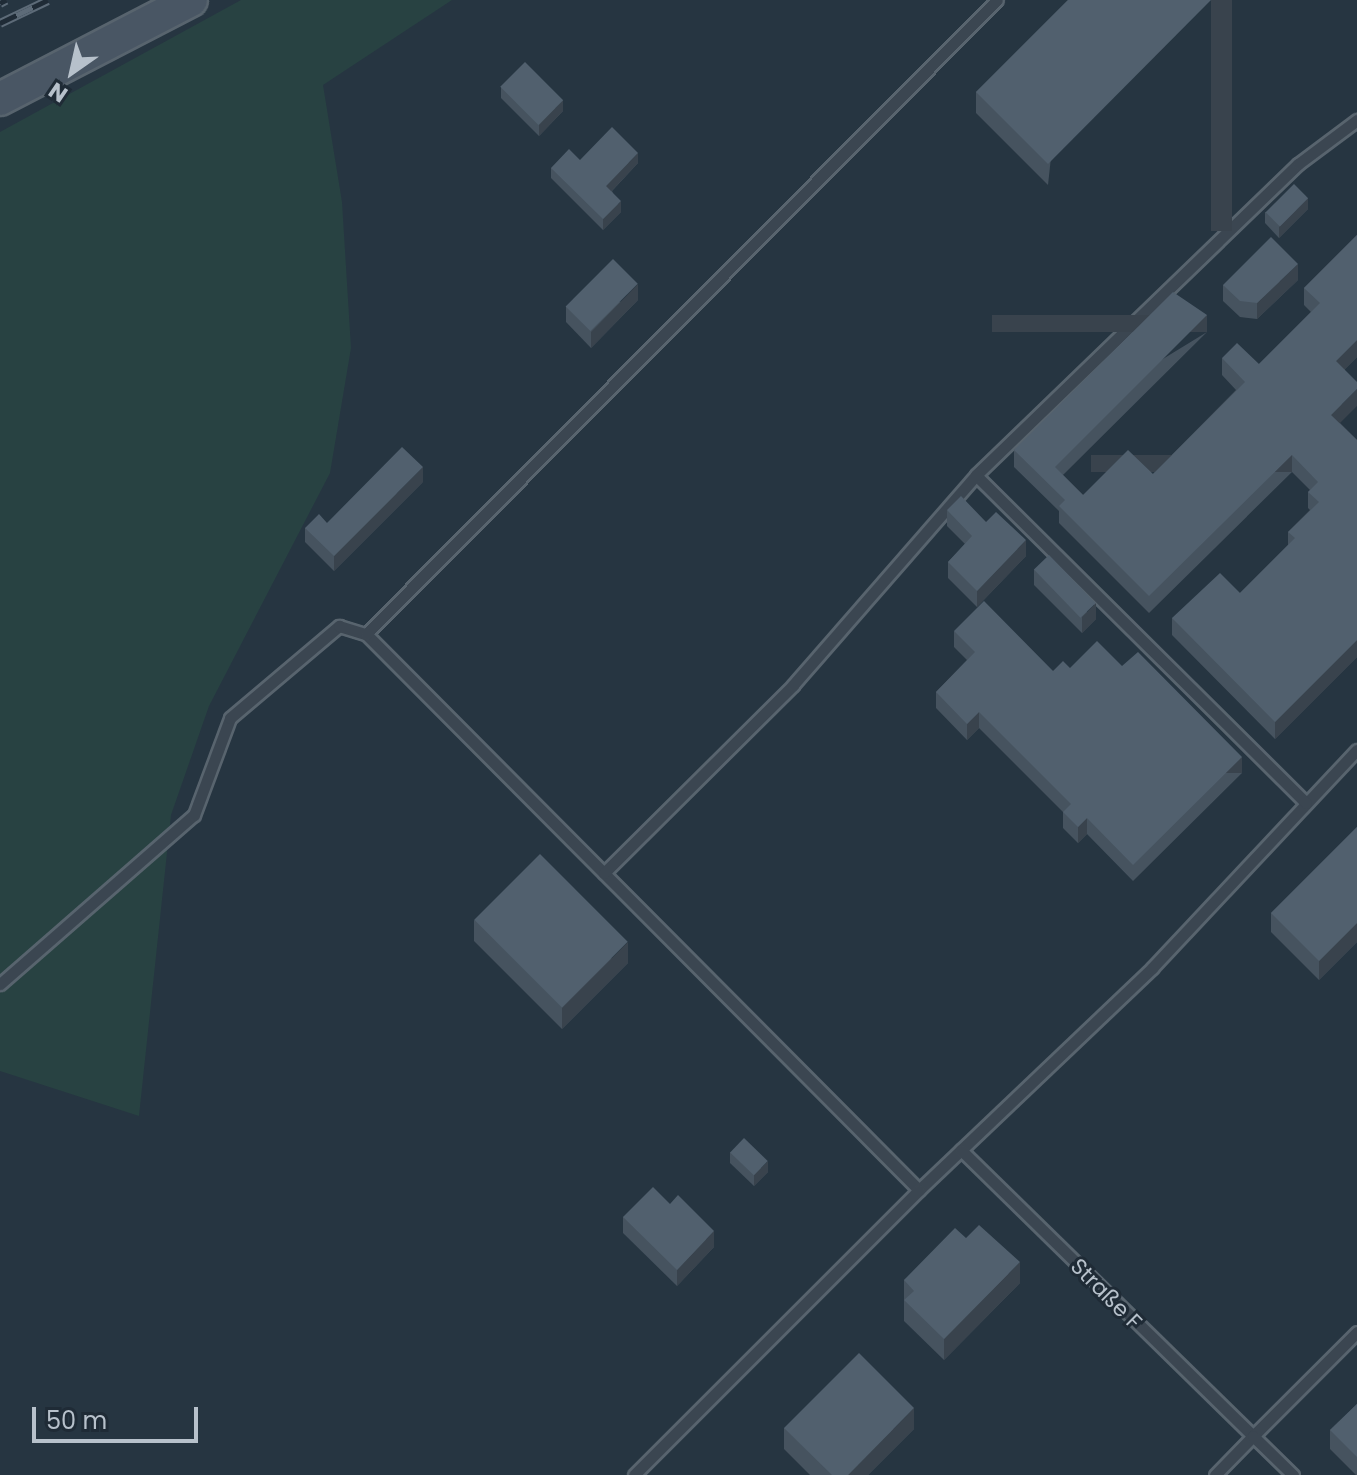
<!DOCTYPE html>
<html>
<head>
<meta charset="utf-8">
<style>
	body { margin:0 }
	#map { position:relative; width:1357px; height:1475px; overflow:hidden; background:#263541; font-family:Poppins,sans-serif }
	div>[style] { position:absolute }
	.green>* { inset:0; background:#284242 }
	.roads { filter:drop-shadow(2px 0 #58646e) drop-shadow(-2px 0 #58646e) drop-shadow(0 2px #58646e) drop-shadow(0 -2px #58646e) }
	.lane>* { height:11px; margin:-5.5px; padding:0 5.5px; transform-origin:5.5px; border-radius:5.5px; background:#3b4651 }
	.secondary>* { height:32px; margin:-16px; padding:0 16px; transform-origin:16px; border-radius:16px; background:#495664 }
	.rail>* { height:9px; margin-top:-4.5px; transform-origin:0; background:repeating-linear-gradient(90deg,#1f2b36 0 18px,#5d6b78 0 36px); box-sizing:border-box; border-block:2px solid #5d6b78 }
	.wall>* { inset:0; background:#46535f }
	.shaded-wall>* { inset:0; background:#39434d; transform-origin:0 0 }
	.building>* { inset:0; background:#51606e; transform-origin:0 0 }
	span { translate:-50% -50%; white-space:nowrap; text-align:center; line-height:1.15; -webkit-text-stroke:6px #1f2b36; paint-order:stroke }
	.street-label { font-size:22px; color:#b7c1cb }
	.north { position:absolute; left:32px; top:32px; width:80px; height:80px; -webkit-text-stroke:6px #1f2b36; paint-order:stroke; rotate:214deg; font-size:22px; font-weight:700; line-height:32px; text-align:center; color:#b7c1cb }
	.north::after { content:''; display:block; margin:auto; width:28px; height:36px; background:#b7c1cb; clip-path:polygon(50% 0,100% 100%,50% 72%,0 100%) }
	.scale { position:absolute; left:32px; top:1407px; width:166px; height:36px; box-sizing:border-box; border:4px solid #b7c1cb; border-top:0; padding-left:10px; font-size:24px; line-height:28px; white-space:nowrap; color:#b7c1cb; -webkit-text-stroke:6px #1f2b36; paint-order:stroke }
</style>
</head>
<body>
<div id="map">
	<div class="green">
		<i style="clip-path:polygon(241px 0,452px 0,323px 85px,342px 202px,351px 348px,330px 473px,209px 706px,171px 815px,139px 1116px,0 1071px,0 132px)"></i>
	</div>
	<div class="roads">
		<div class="lane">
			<i style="left:366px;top:634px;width:784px;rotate:45.15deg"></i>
			<i style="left:919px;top:1190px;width:322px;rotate:-43.6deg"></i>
			<i style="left:1152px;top:968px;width:299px;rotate:-46.8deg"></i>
			<i style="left:1306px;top:803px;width:465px;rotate:-135.2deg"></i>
			<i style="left:976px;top:475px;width:448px;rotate:-44deg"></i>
			<i style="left:1298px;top:164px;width:74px;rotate:-36.7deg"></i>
			<i style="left:604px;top:873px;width:267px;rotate:-44.8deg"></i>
			<i style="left:793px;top:685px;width:279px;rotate:-48.9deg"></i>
			<i style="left:0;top:984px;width:257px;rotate:-41.1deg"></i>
			<i style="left:194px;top:815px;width:103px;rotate:-69.6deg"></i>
			<i style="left:230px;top:718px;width:143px;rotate:-40.2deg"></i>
			<i style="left:339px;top:626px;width:28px;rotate:17deg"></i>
			<i style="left:366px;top:634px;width:894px;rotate:-45.14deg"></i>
			<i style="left:961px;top:1150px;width:409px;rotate:44.4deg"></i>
			<i style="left:1253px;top:1436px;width:147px;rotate:-45deg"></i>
			<i style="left:634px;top:1475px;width:403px;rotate:-45deg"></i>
			<i style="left:1215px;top:1475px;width:54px;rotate:-45.7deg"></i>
			<i style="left:1253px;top:1436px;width:56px;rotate:44.3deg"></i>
		</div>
		<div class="secondary">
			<i style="left:0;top:99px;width:215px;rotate:-27.4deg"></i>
		</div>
	</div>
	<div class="rail">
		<i style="left:0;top:3px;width:7px;rotate:-27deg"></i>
		<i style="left:0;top:23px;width:53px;rotate:-25.6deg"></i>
	</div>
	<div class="wall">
		<i style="clip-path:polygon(1068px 0,1048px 185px,976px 113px,976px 92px)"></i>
		<i style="clip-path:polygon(501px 87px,563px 111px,539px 136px,501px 98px)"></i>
		<i style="clip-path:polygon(580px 160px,638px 163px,612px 191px,621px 212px,603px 230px,551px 178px,551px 168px)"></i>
		<i style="clip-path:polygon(1308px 209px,1279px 238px,1265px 223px,1265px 212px)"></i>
		<i style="clip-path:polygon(1357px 235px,1357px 357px,1345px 369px,1340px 423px,1357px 440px,1357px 657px,1275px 739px,1172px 635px,1172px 618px,1240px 593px,1288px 545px,1288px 532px,1310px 510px,1308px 508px,1308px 492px,1310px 490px,1292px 472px,1149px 613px,1059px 523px,1059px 511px,1014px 467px,1014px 450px,1207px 332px,1063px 475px,1083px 495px,1153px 474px,1236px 390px,1222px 375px,1222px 358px,1259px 364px,1311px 312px,1304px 305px,1304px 288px)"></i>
		<i style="clip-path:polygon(1298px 280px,1257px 319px,1240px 317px,1223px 301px,1223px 285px)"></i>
		<i style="clip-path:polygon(638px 300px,591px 348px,566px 322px,566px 307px)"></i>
		<i style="clip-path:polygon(423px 482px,334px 571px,305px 542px,305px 528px,327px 523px)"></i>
		<i style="clip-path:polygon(947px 510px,986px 522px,1026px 556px,977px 607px,948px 578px,948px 562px,965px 544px,947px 526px)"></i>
		<i style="clip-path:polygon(1034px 569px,1096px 619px,1082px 633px,1034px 585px)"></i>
		<i style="clip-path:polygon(954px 631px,1053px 671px,1070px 668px,1122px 666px,1242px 773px,1133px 881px,1087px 834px,1078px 843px,1063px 828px,1063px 812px,979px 728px,967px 740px,936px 708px,936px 692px,967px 660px,954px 647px)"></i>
		<i style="clip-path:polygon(1357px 827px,1357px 942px,1319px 980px,1271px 932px,1271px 913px)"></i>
		<i style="clip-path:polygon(474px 920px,628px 963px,562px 1029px,474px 941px)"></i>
		<i style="clip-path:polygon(730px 1152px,768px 1172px,754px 1186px,730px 1163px)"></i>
		<i style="clip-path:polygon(670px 1204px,714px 1247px,677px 1286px,623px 1233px,623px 1217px)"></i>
		<i style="clip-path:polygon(966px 1238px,1020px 1283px,944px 1360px,904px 1321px,904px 1280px)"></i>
		<i style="clip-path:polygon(1357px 1404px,1357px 1475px,1356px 1475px,1330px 1449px,1330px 1430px)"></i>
		<i style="clip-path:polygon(784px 1428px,914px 1429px,868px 1475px,810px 1475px,784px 1449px)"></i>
	</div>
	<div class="shaded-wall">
		<i style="left:1211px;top:0;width:21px;height:231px"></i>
		<i style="clip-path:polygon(563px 100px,563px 111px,539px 136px,539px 125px)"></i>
		<i style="clip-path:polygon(638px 153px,638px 163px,606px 197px,606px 186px)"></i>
		<i style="clip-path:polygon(1308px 198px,1308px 209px,1279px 238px,1279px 227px)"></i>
		<i style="clip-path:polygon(621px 201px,621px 212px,603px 230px,603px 219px)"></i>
		<i style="clip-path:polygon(1298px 264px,1298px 280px,1257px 319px,1257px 303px)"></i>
		<i style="clip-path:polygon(638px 284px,638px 300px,591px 348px,591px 332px)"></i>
		<i style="left:1207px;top:315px;width:17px;height:215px;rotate:90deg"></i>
		<i style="clip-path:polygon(1357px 340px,1357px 357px,1336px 378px,1336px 361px)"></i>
		<i style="clip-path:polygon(1357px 389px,1357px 406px,1331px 432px,1331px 415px)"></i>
		<i style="left:1292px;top:455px;width:17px;height:201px;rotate:90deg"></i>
		<i style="clip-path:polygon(423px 467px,423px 482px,334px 571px,334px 556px)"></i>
		<i style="clip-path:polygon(1026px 540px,1026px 556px,977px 607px,977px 591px)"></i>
		<i style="clip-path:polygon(1096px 603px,1096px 619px,1082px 633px,1082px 617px)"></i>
		<i style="clip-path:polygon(1357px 640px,1357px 657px,1275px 739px,1275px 722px)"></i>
		<i style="clip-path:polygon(979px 712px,979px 728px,967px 740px,967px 724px)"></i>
		<i style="left:1242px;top:757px;width:16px;height:153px;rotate:90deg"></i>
		<i style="clip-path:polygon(1087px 818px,1087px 834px,1078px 843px,1078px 827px)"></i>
		<i style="clip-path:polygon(1357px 923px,1357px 942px,1319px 980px,1319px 961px)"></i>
		<i style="clip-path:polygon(628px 942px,628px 963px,562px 1029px,562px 1008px)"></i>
		<i style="clip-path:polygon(768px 1161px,768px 1172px,754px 1186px,754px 1175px)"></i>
		<i style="clip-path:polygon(714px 1231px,714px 1247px,677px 1286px,677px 1270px)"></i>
		<i style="clip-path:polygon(1020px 1262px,1020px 1283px,944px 1360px,944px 1339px)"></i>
		<i style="clip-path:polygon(914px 1408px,914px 1429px,868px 1475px,848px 1475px)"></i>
	</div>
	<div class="building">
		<i style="clip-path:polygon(1068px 0,1211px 0,1048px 164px,976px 92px)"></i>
		<i style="left:525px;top:62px;width:54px;height:35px;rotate:45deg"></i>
		<i style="clip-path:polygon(612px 127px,638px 153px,606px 186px,621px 201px,603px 219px,551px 168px,569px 149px,580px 160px)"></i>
		<i style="left:1294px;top:184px;width:20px;height:40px;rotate:45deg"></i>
		<i style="clip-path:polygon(1357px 235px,1357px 340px,1336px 361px,1357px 382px,1357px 389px,1331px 415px,1357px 440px,1357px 640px,1275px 722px,1172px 618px,1220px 573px,1240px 593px,1295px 538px,1288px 532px,1319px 502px,1308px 492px,1318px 482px,1292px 455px,1149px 596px,1059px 506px,1065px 500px,1014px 450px,1173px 292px,1207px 315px,1055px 467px,1083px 495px,1128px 450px,1153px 474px,1245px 382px,1222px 358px,1237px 343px,1259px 364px,1320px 303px,1304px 288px)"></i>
		<i style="clip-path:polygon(1271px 237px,1298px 264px,1257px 303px,1240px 301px,1223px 285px)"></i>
		<i style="left:613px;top:259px;width:35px;height:67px;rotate:45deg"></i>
		<i style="clip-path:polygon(402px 447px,423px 467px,334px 556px,305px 528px,319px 514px,327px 523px)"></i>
		<i style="clip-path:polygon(961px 496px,986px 522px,996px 512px,1026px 540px,977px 591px,948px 562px,972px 536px,947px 510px)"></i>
		<i style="left:1049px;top:555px;width:67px;height:21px;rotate:46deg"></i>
		<i style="clip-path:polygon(984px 601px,1053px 671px,1063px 661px,1070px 668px,1097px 641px,1122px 666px,1138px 652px,1242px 757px,1133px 865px,1087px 818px,1078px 827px,1063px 812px,1071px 804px,979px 712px,967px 724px,936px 692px,975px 652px,954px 631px)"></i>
		<i style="clip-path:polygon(1357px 827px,1357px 923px,1319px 961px,1271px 913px)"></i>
		<i style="left:540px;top:854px;width:124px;height:93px;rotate:45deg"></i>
		<i style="left:744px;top:1138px;width:33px;height:20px;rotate:44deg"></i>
		<i style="clip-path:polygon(653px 1187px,670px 1204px,678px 1195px,714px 1231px,677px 1270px,623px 1217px)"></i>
		<i style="clip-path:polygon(979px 1225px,1020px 1262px,944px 1339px,904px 1300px,914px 1291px,904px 1280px,955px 1228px,966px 1238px)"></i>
		<i style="clip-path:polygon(859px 1353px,914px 1408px,848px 1475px,832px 1475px,784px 1428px)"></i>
		<i style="clip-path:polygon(1357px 1404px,1357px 1457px,1330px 1430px)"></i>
	</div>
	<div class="street-label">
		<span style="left:1106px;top:1294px;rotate:45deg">Straße F</span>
	</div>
	<div class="north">N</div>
	<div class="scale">50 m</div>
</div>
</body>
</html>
